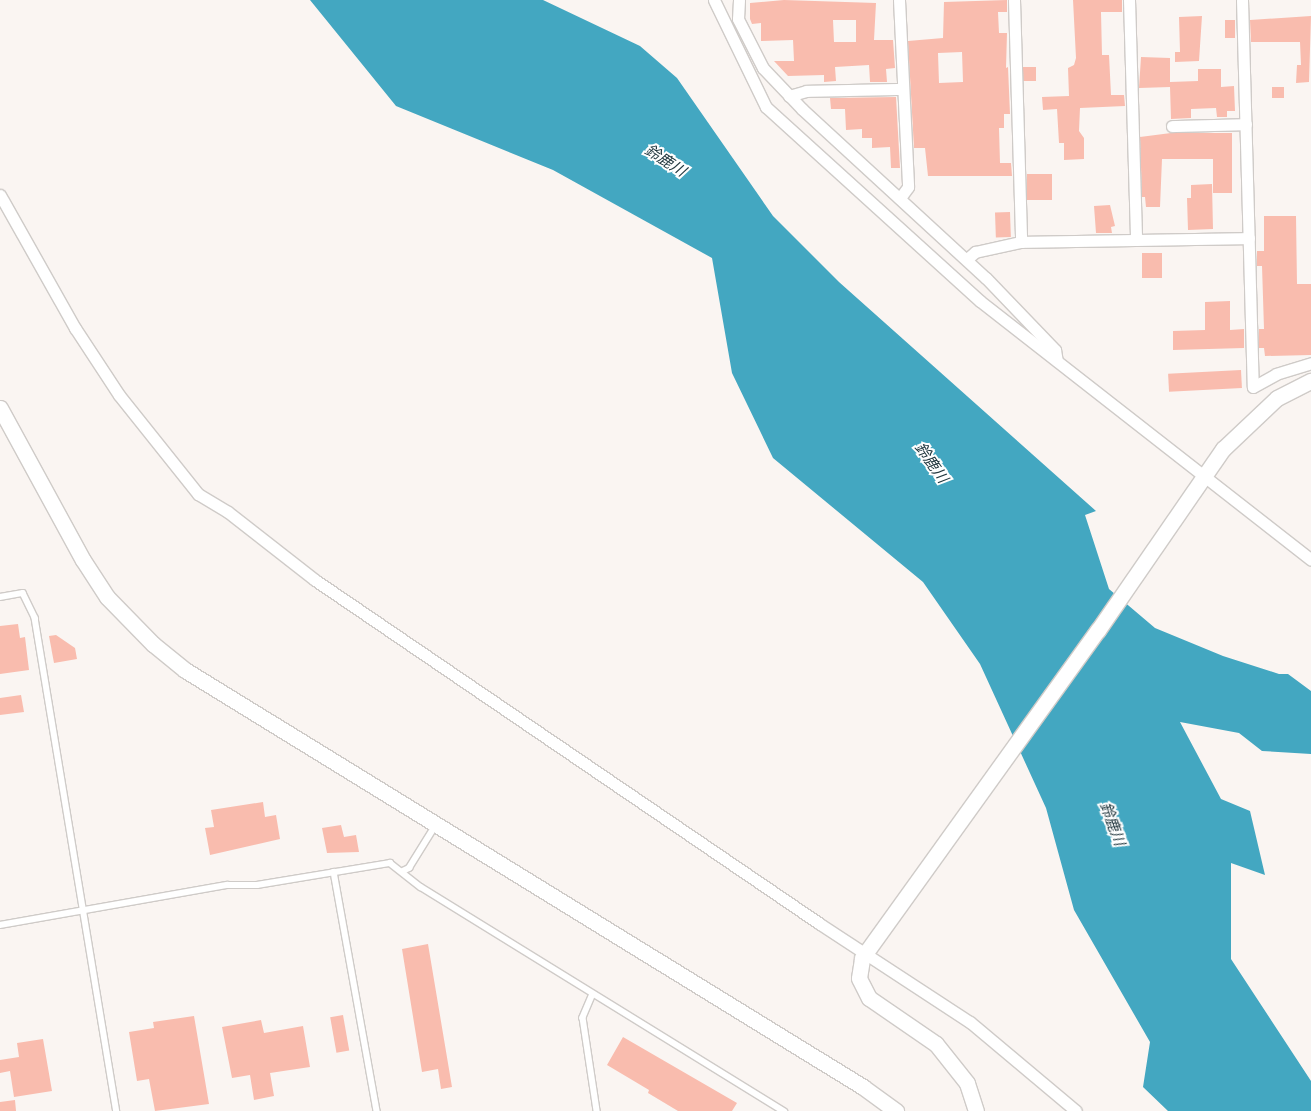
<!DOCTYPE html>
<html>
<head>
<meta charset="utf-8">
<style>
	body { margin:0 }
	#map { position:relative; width:1311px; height:1111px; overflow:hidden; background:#faf5f2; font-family:"DM Sans","Noto Sans JP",sans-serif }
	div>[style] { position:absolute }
	.water>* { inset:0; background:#43a7c1 }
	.building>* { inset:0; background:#f9bcae; transform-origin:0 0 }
	.roads { filter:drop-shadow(1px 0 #cfcbc8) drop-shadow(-1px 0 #cfcbc8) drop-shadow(0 1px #cfcbc8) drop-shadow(0 -1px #cfcbc8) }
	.lane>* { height:5.5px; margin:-2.75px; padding:0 2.75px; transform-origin:2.75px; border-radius:2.75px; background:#fff }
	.street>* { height:11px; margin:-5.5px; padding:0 5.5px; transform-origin:5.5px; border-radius:5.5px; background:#fff }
	.secondary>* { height:15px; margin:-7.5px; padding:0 7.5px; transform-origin:7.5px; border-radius:7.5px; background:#fff }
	span { translate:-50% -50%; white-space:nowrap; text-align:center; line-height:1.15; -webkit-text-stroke:4px #fff; paint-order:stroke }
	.water-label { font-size:15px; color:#233940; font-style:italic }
</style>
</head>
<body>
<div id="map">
	<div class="water">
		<i style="clip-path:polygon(310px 0,543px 0,640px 46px,677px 78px,773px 216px,839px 282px,1096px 511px,1085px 515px,1109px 589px,1155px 628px,1223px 656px,1279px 674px,1288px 674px,1311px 691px,1311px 754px,1262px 751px,1239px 733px,1180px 722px,1221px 799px,1250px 811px,1265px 875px,1231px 863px,1231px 959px,1311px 1081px,1311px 1111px,1168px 1111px,1143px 1087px,1150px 1042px,1074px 910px,1046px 808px,980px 664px,923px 582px,773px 458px,732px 373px,712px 258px,553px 170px,396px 106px)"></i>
	</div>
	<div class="building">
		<i style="clip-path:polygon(evenodd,784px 0,876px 3px,874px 40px,893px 40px,895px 68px,886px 69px,887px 82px,870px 82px,869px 65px,835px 67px,836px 81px,824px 82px,824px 75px,788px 76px,774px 61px,794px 61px,793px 40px,761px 41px,761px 23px,752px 24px,750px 19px,750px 3px,784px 0,833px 20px,856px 20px,856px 42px,834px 42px,833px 20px)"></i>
		<i style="clip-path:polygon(evenodd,1007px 0,1007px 12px,998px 12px,999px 33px,1007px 33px,1006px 68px,1008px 67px,1010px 114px,1004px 114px,1004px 128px,999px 128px,1000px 163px,1011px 163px,1012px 176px,928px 176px,925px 148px,914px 148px,908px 41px,943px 38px,944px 2px,1007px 0,962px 52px,963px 82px,939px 83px,938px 53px,962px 52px)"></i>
		<i style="clip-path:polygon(1073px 0,1122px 0,1122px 12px,1101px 12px,1102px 55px,1109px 55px,1111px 95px,1124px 95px,1125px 106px,1080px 108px,1079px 131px,1084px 138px,1084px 159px,1064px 160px,1064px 143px,1059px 143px,1057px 109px,1043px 110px,1042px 97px,1069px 96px,1068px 68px,1074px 65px,1076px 58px)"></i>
		<i style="clip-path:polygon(1202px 16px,1199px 61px,1175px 62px,1175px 52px,1180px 52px,1179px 17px)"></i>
		<i style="clip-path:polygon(1311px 16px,1309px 82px,1296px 83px,1297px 65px,1301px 65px,1300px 42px,1251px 42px,1250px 20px)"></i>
		<i style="left:1225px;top:20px;width:10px;height:18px"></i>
		<i style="clip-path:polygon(1141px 57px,1170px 58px,1170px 82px,1198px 81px,1198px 69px,1221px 69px,1221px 87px,1234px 86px,1235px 111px,1227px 111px,1227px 117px,1217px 117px,1216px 108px,1191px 109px,1191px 118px,1171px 119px,1170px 87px,1139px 88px)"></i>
		<i style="left:1023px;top:67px;width:13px;height:14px"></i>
		<i style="left:1272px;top:87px;width:12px;height:11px"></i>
		<i style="clip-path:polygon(896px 97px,900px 168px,891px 168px,890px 147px,872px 148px,872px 138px,862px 138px,862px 129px,846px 130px,845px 109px,831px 109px,830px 98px)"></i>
		<i style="clip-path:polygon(1171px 133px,1232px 133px,1232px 193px,1213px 193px,1213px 159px,1162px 159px,1160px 207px,1146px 207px,1145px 197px,1142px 197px,1140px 137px)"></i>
		<i style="left:1027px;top:174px;width:25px;height:26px"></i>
		<i style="clip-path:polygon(1212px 184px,1213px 229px,1188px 230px,1187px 198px,1191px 198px,1191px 185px)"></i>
		<i style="clip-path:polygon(1110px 205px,1115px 226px,1111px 227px,1112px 233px,1096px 233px,1094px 206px)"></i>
		<i style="left:1010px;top:212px;width:25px;height:15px;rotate:88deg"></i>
		<i style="clip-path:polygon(1264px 216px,1296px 216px,1297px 284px,1311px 284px,1311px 355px,1265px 356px,1264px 348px,1259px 348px,1259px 329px,1264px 329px,1262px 266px,1257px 266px,1257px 251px,1264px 251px)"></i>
		<i style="left:1142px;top:253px;width:20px;height:25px"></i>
		<i style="clip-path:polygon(1230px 301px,1230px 330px,1244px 329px,1244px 348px,1173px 350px,1173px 331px,1205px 330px,1205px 302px)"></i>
		<i style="left:1241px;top:370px;width:18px;height:73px;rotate:87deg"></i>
		<i style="clip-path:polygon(18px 624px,20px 638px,25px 637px,29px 670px,0 674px,0 626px)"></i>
		<i style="clip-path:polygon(56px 635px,75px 648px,77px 659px,54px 663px,49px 636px)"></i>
		<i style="clip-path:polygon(21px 695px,24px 712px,0 715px,0 698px)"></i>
		<i style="clip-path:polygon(263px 802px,265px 817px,276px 815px,280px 839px,210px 855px,205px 828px,214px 827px,211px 810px)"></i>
		<i style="clip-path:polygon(341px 825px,344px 837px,356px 835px,359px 852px,327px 853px,322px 828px)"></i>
		<i style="clip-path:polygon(428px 944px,452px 1087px,441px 1089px,438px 1069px,422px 1072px,402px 949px)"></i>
		<i style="left:343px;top:1015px;width:36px;height:13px;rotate:80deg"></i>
		<i style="clip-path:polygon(194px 1016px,209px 1104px,155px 1111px,149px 1079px,137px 1081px,129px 1032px,154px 1028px,153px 1022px)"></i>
		<i style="clip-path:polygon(261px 1020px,264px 1033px,303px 1026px,310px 1067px,270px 1073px,274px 1096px,254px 1100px,250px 1075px,232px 1078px,222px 1027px)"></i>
		<i style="clip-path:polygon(623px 1037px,737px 1103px,732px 1111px,678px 1111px,648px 1093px,649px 1090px,607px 1065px)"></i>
		<i style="clip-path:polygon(43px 1039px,52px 1091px,14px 1097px,10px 1071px,0 1073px,0 1060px,19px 1057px,17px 1043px)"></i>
		<i style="clip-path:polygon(15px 1100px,16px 1111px,0 1111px,0 1102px)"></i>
	</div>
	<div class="roads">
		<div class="lane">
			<i style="left:0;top:597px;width:23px;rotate:-10deg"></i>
			<i style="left:23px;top:593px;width:28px;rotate:64deg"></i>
			<i style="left:35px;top:618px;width:500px;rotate:80.6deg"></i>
			<i style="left:403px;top:871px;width:7px;rotate:-27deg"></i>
			<i style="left:409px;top:868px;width:49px;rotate:-58.2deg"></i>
			<i style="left:334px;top:872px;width:243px;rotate:79.8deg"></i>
			<i style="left:0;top:925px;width:231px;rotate:-10deg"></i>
			<i style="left:228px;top:885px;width:29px"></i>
			<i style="left:257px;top:885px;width:135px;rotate:-9.4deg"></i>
			<i style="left:390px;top:863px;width:39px;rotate:38deg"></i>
			<i style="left:421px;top:887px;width:427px;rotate:31.7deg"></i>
			<i style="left:593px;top:994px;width:26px;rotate:113deg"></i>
			<i style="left:583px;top:1018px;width:94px;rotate:81.4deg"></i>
		</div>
		<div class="street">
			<i style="left:714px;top:0;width:119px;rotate:64.1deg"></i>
			<i style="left:766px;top:107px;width:289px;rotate:42.2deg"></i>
			<i style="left:980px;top:301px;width:420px;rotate:38deg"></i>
			<i style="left:739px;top:0;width:19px;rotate:93deg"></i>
			<i style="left:738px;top:19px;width:55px;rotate:63deg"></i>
			<i style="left:763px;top:68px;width:57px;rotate:46.4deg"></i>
			<i style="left:802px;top:109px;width:250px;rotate:42.6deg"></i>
			<i style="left:986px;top:278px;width:100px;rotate:46.2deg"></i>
			<i style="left:1055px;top:350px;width:11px;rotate:80deg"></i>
			<i style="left:899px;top:0;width:187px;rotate:87.2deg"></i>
			<i style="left:908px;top:187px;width:14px;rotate:126deg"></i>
			<i style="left:1014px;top:0;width:242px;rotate:88.3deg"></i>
			<i style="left:1129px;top:0;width:240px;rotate:88.3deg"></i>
			<i style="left:1242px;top:0;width:387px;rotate:88.4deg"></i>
			<i style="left:1253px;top:387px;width:26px;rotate:-29deg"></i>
			<i style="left:1276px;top:374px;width:37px;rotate:-17deg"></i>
			<i style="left:789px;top:96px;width:18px;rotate:-16deg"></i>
			<i style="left:806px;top:91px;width:97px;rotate:-1.2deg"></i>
			<i style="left:1172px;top:126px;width:74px;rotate:-1.5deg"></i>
			<i style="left:0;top:195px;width:153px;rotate:60.6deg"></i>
			<i style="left:75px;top:328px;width:80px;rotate:56.7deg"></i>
			<i style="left:119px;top:395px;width:127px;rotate:51.4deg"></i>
			<i style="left:198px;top:494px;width:35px;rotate:31deg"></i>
			<i style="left:228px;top:512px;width:110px;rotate:38deg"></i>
			<i style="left:315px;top:580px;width:611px;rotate:34.26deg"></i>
			<i style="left:820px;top:924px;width:179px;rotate:33.2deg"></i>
			<i style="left:970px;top:1022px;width:138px;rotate:40deg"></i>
			<i style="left:967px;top:259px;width:11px;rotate:-41deg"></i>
			<i style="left:975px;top:252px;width:47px;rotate:-12.3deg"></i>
			<i style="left:1021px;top:242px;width:228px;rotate:-1deg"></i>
		</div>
		<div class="secondary">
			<i style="left:0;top:408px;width:173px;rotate:61.4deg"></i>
			<i style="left:83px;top:560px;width:44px;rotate:57deg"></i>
			<i style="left:107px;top:597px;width:66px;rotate:45.6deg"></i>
			<i style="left:153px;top:644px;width:41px;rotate:39.1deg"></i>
			<i style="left:185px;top:670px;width:796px;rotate:31.59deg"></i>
			<i style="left:863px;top:1087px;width:41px;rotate:36deg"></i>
			<i style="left:976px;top:1111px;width:29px;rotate:-108deg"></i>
			<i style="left:967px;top:1083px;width:50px;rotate:-128.5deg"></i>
			<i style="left:936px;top:1044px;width:81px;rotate:-145.5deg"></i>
			<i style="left:869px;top:998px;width:22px;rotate:-117deg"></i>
			<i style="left:859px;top:978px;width:20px;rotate:-81deg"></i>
			<i style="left:862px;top:958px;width:404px;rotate:-54.3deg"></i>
			<i style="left:1098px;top:630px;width:220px;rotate:-55.4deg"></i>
			<i style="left:1223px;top:449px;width:74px;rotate:-43.4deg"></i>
			<i style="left:1277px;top:398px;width:38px;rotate:-27deg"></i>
		</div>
	</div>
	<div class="water-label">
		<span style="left:665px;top:161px;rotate:33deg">鈴鹿川</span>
		<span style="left:931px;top:463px;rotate:55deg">鈴鹿川</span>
		<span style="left:1112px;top:824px;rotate:70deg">鈴鹿川</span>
	</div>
</div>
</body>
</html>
